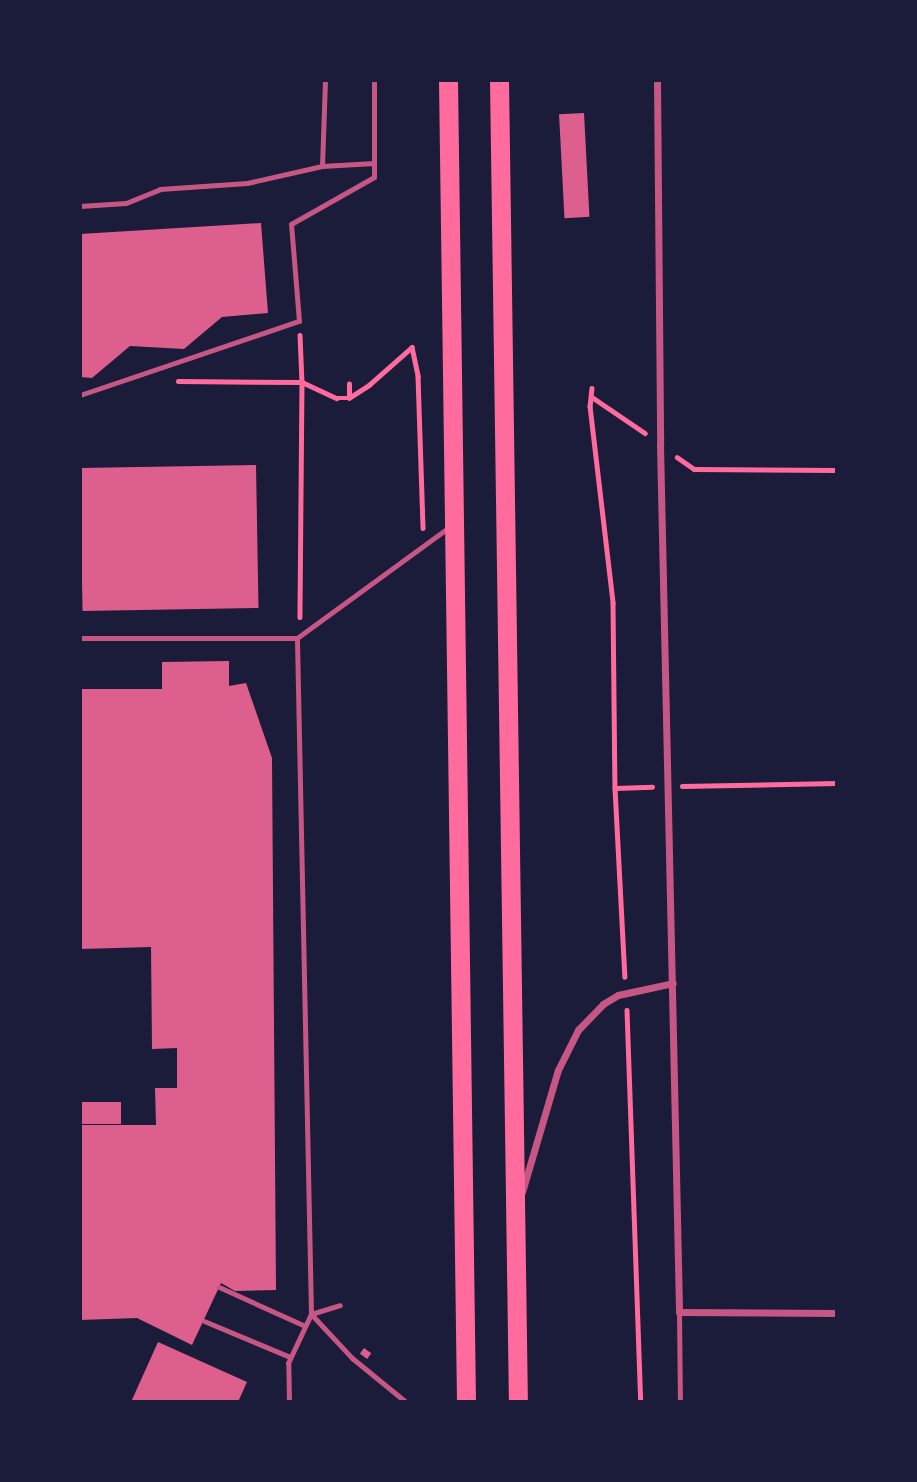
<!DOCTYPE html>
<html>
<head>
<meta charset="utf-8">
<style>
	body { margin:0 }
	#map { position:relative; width:917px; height:1482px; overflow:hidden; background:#1b1b3a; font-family:Overpass,sans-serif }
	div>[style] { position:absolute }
	.building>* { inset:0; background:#dd5f8e; transform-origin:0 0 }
	.path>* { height:4.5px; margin:-2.25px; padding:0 2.25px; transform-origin:2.25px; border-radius:2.25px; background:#ff6b9d }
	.service>* { height:5px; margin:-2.5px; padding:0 2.5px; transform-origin:2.5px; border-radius:2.5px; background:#c65784 }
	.minor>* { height:7px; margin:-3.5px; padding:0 3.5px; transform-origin:3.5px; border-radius:3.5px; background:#c65784 }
	.trunk>* { height:19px; margin:-9.5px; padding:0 9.5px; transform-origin:9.5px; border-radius:9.5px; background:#ff6b9d }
	span { translate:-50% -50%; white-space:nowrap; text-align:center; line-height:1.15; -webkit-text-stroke:6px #1b1b3a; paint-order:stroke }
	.frame { position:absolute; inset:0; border:82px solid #1b1b3a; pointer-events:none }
</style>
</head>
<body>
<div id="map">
	<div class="building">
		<i style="left:584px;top:113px;width:104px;height:25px;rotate:87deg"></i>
		<i style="clip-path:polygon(261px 223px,268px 313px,222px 317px,184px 349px,130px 346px,92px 378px,80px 377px,80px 234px)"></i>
		<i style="left:256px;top:465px;width:143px;height:176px;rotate:89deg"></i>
		<i style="clip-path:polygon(229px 661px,229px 686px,246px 683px,272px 758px,276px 1290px,235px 1291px,221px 1283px,192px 1345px,137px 1318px,80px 1320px,80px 1125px,156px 1125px,155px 1088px,177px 1088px,177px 1048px,152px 1049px,151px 947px,80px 949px,80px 689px,162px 689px,162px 662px)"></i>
		<i style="left:80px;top:1102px;width:41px;height:22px"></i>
		<i style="clip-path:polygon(158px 1342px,247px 1382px,238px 1402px,131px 1402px)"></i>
		<i style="left:364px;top:1348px;width:9px;height:7px;rotate:36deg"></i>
	</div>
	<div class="path">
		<i style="left:300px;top:335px;width:47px;rotate:87.6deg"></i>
		<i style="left:302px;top:382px;width:38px;rotate:25deg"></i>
		<i style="left:337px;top:398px;width:12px"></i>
		<i style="left:349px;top:398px;width:14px;rotate:-90deg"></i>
		<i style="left:178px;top:381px;width:124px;rotate:0.5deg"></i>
		<i style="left:302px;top:382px;width:235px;rotate:90.5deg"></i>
		<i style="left:592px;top:388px;width:18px;rotate:96deg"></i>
		<i style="left:590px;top:406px;width:198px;rotate:83.3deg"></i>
		<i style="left:613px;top:603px;width:185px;rotate:89.4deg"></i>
		<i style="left:615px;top:788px;width:189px;rotate:87deg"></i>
		<i style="left:592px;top:397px;width:64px;rotate:34.2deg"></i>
		<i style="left:349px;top:398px;width:24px;rotate:-33deg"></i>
		<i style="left:369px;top:385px;width:57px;rotate:-41.5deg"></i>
		<i style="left:412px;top:347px;width:30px;rotate:78deg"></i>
		<i style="left:418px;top:376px;width:152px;rotate:88.1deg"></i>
		<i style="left:677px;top:457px;width:21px;rotate:35deg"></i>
		<i style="left:694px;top:469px;width:142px;rotate:0.4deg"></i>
		<i style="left:682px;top:786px;width:154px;rotate:-1.1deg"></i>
		<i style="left:615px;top:788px;width:37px;rotate:-2deg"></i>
		<i style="left:627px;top:1010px;width:392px;rotate:88deg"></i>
	</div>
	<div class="service">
		<i style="left:322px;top:166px;width:86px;rotate:-88deg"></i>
		<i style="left:80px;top:206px;width:46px;rotate:-3.7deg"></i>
		<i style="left:126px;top:203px;width:37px;rotate:-22deg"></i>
		<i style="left:160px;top:189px;width:87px;rotate:-3.9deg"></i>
		<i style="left:247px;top:183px;width:77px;rotate:-12.8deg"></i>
		<i style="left:322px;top:166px;width:52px;rotate:-3.3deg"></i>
		<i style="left:80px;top:395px;width:231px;rotate:-18.7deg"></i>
		<i style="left:299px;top:321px;width:97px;rotate:-94.7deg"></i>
		<i style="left:291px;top:224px;width:95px;rotate:-29.5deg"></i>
		<i style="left:374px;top:177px;width:97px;rotate:-90deg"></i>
		<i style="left:80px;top:638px;width:217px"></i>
		<i style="left:297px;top:638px;width:188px;rotate:-36.1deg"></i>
		<i style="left:219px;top:1287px;width:94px;rotate:24.4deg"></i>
		<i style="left:679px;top:1312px;width:90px;rotate:89.4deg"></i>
		<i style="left:311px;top:1314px;width:60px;rotate:47deg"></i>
		<i style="left:352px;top:1358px;width:70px;rotate:39.2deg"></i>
		<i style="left:311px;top:1314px;width:30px;rotate:-17deg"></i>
		<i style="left:204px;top:1321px;width:93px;rotate:22.7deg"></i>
		<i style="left:289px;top:1402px;width:39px;rotate:-91deg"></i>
		<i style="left:288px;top:1363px;width:54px;rotate:-64.9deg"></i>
		<i style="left:311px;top:1314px;width:676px;rotate:-91.19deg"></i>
	</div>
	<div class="minor">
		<i style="left:657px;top:80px;width:365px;rotate:89.5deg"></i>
		<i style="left:660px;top:445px;width:867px;rotate:88.74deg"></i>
		<i style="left:679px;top:1312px;width:157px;rotate:0.4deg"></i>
		<i style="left:522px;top:1192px;width:127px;rotate:-73.6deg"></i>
		<i style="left:558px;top:1070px;width:45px;rotate:-63.4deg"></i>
		<i style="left:578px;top:1030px;width:36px;rotate:-46deg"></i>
		<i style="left:603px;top:1004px;width:17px;rotate:-31deg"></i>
		<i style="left:618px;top:995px;width:56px;rotate:-12.3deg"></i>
	</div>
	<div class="trunk">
		<i style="left:448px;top:80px;width:1322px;rotate:89.22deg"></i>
		<i style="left:499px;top:80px;width:1322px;rotate:89.18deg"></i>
	</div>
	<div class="frame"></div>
</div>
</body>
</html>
